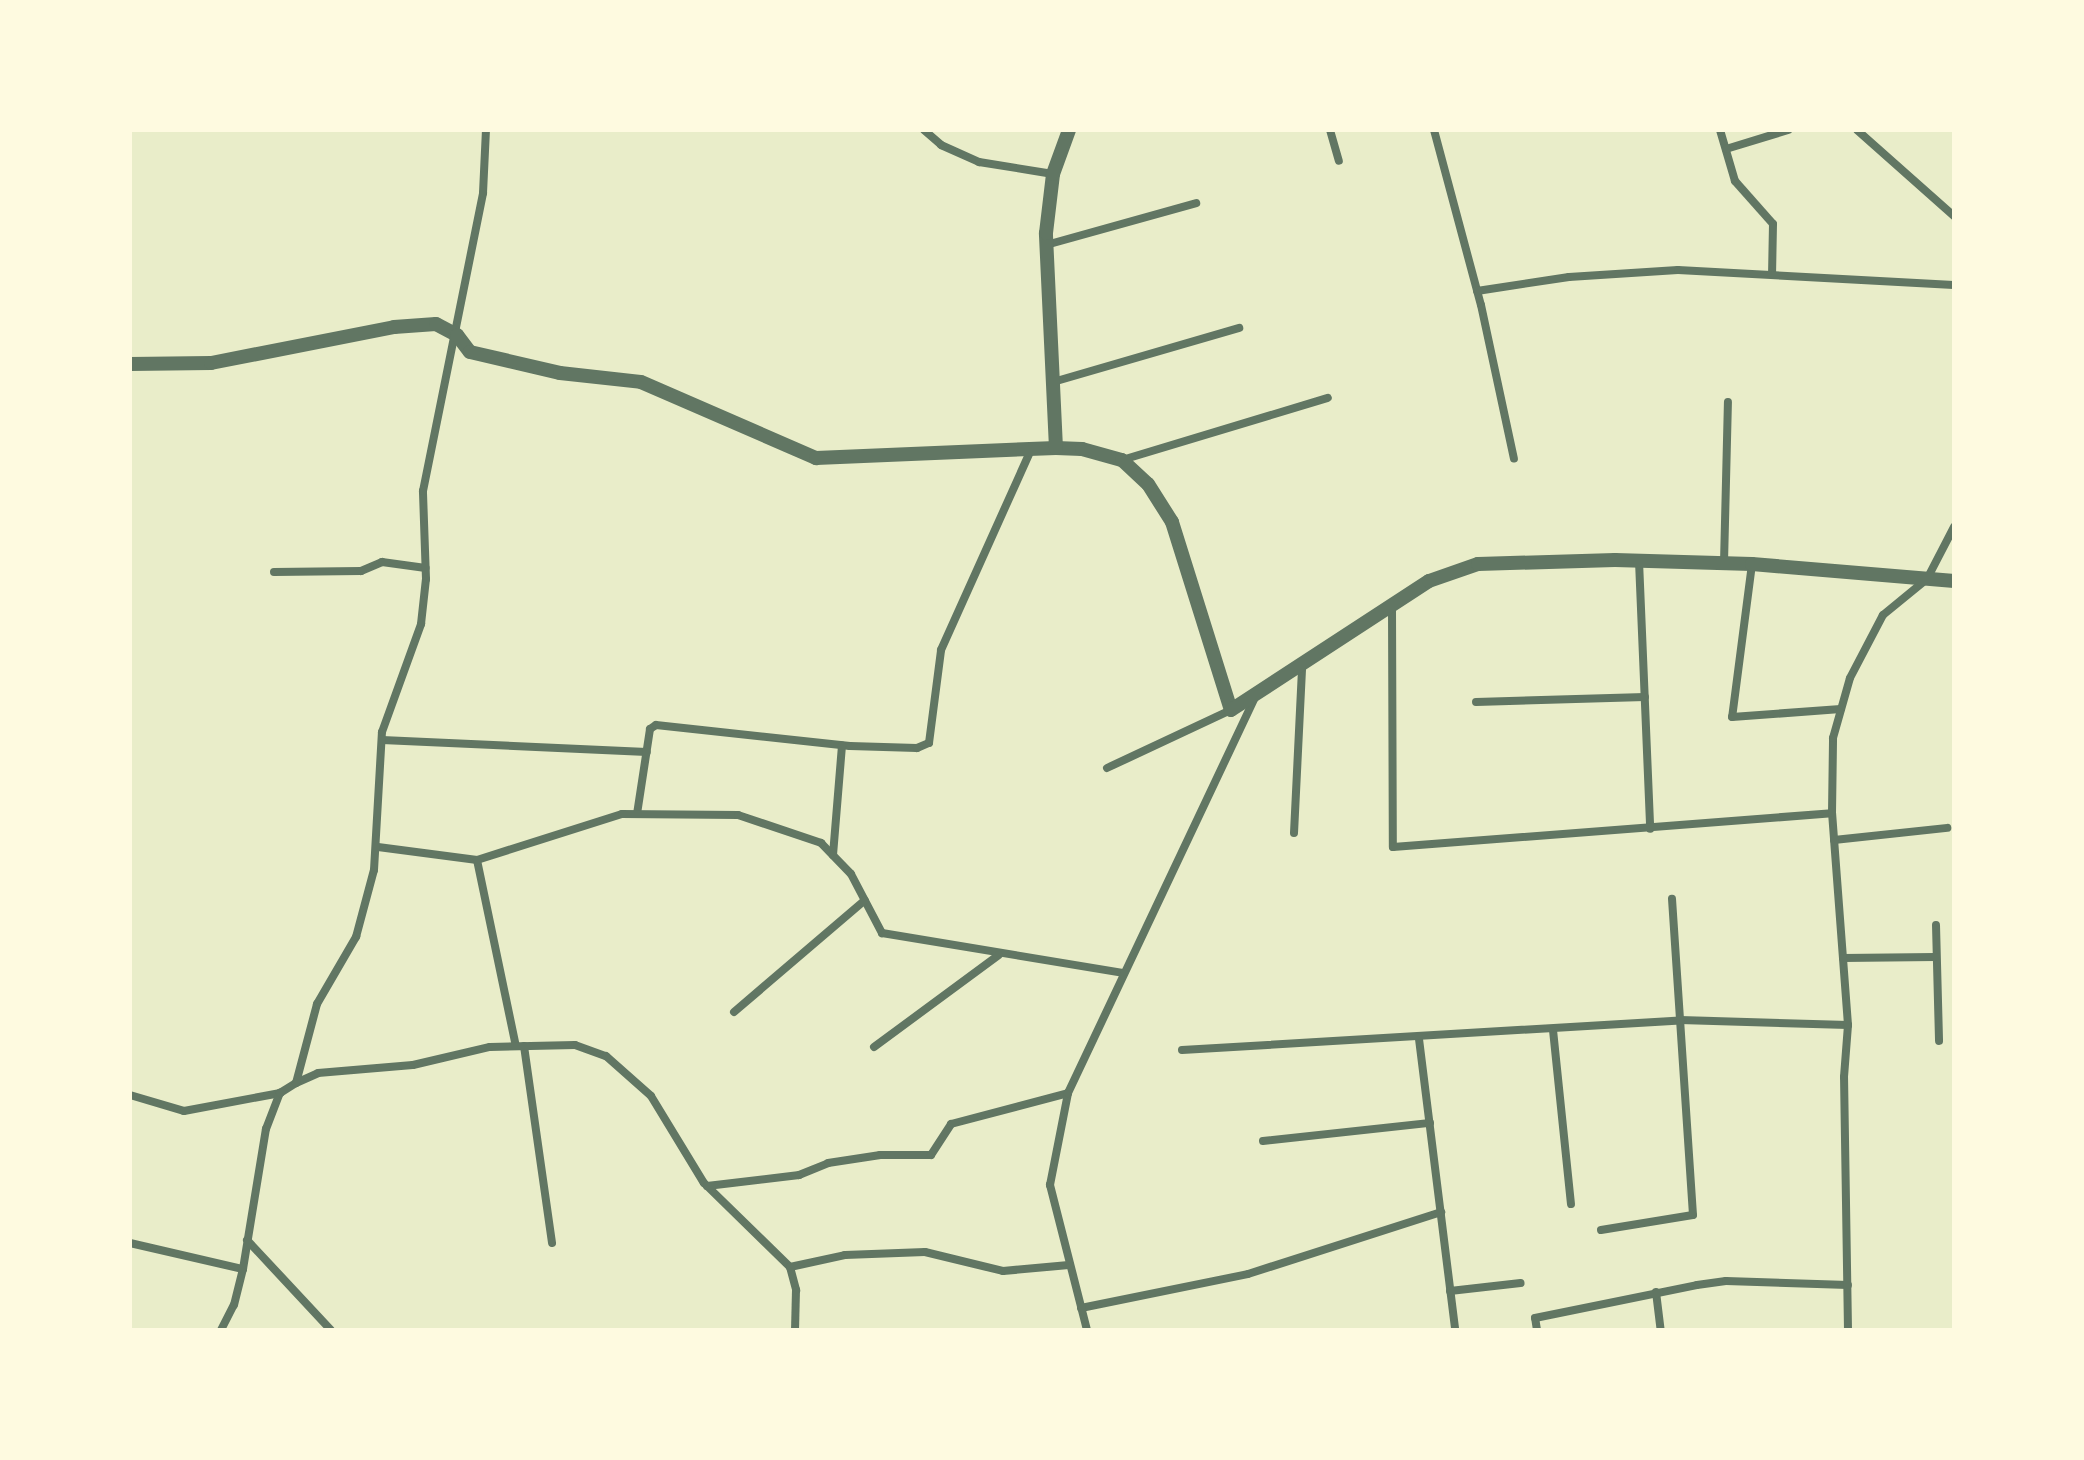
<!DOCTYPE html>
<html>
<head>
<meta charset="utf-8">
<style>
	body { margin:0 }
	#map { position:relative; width:2084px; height:1460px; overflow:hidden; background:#e9edc9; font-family:Rubik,sans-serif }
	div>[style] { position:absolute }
	.minor>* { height:8px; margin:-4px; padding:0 4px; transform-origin:4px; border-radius:4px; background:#617663 }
	.tertiary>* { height:14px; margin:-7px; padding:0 7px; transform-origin:7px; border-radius:7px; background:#617663 }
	span { translate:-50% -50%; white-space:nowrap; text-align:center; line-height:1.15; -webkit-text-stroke:6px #fefae0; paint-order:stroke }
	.frame { position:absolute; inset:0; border:132px solid #fefae0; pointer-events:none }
</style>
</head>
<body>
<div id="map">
	<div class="minor">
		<i style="left:924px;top:130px;width:23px;rotate:41deg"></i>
		<i style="left:941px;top:145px;width:42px;rotate:24.1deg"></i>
		<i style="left:979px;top:162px;width:75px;rotate:9.2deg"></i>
		<i style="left:1330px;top:130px;width:32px;rotate:74deg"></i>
		<i style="left:1434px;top:130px;width:181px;rotate:75deg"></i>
		<i style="left:1481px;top:305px;width:157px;rotate:77.9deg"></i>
		<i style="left:1720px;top:130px;width:53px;rotate:73.6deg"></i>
		<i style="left:1735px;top:181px;width:57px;rotate:48.5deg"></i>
		<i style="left:1773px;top:224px;width:50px;rotate:91.1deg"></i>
		<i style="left:1857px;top:130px;width:130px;rotate:41.6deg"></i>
		<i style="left:1726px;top:149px;width:65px;rotate:-17deg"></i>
		<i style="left:1046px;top:245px;width:156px;rotate:-15.6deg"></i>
		<i style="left:1477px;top:291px;width:93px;rotate:-8.7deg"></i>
		<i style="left:1569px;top:277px;width:109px;rotate:-3.7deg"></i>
		<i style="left:1678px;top:270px;width:276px;rotate:3.1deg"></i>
		<i style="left:1053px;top:382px;width:194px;rotate:-16.2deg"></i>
		<i style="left:1122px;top:460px;width:215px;rotate:-16.8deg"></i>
		<i style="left:1639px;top:561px;width:268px;rotate:87.6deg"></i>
		<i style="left:1724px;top:563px;width:161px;rotate:-88.6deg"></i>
		<i style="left:1752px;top:564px;width:154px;rotate:97.4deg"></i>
		<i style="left:1732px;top:717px;width:109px;rotate:-4.2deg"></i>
		<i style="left:274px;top:572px;width:87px;rotate:-0.7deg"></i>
		<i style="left:361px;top:571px;width:23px;rotate:-23deg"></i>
		<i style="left:382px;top:562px;width:44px;rotate:7.8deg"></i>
		<i style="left:1392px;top:608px;width:239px;rotate:89.8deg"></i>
		<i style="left:1393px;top:847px;width:440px;rotate:-4.4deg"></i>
		<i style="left:1476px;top:702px;width:169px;rotate:-1.7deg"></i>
		<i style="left:382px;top:740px;width:265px;rotate:2.6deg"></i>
		<i style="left:1107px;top:768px;width:137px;rotate:-25.1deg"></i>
		<i style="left:637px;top:814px;width:86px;rotate:-81.3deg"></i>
		<i style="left:650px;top:729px;width:7px;rotate:-34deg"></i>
		<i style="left:656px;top:725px;width:195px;rotate:6.2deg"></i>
		<i style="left:850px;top:746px;width:67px;rotate:1.7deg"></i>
		<i style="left:917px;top:748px;width:13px;rotate:-23deg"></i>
		<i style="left:929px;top:743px;width:94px;rotate:-82.6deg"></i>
		<i style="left:941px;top:650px;width:219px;rotate:-65.8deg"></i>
		<i style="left:1294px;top:833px;width:166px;rotate:-87.2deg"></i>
		<i style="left:1834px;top:840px;width:114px;rotate:-6.1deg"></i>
		<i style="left:378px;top:847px;width:100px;rotate:7.5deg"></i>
		<i style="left:477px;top:860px;width:152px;rotate:-17.6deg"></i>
		<i style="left:622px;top:814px;width:116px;rotate:0.5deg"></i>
		<i style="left:738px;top:815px;width:88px;rotate:18.6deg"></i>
		<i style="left:821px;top:843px;width:43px;rotate:45.9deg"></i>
		<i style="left:851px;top:874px;width:67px;rotate:62.3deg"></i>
		<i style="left:882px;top:933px;width:244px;rotate:9.4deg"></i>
		<i style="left:833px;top:855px;width:110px;rotate:-85.3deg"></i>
		<i style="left:477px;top:860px;width:190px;rotate:78.2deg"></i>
		<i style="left:1936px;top:925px;width:116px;rotate:88.5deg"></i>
		<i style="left:1843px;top:958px;width:92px;rotate:-0.6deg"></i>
		<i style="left:734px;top:1012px;width:172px;rotate:-40.5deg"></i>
		<i style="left:1553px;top:1030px;width:175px;rotate:84.1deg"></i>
		<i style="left:1419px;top:1039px;width:291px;rotate:82.9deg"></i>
		<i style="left:524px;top:1046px;width:199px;rotate:81.9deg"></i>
		<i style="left:874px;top:1047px;width:155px;rotate:-36.4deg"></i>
		<i style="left:1182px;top:1050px;width:499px;rotate:-3.4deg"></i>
		<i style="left:1680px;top:1020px;width:168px;rotate:1.7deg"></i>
		<i style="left:296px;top:1083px;width:24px;rotate:-24deg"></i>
		<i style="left:318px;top:1073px;width:95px;rotate:-4.8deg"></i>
		<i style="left:413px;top:1065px;width:79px;rotate:-13.2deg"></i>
		<i style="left:490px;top:1047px;width:85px;rotate:-1.3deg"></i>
		<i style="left:575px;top:1045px;width:33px;rotate:20deg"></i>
		<i style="left:606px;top:1056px;width:60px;rotate:41.6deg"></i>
		<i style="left:651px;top:1096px;width:102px;rotate:58.7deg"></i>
		<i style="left:704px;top:1183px;width:120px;rotate:44.3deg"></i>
		<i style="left:790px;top:1267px;width:24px;rotate:75deg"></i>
		<i style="left:796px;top:1290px;width:40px;rotate:91.4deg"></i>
		<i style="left:130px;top:1095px;width:56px;rotate:16.5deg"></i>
		<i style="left:184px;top:1111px;width:98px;rotate:-10.6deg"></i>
		<i style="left:1263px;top:1141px;width:168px;rotate:-6.2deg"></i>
		<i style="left:707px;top:1186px;width:93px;rotate:-6.8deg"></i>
		<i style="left:799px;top:1175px;width:31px;rotate:-22deg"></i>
		<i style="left:828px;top:1163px;width:53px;rotate:-8.7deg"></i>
		<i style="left:880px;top:1155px;width:51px"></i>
		<i style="left:931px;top:1155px;width:37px;rotate:-57deg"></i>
		<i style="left:951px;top:1124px;width:121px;rotate:-14.8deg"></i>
		<i style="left:1601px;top:1230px;width:93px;rotate:-9.3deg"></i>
		<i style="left:1693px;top:1215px;width:317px;rotate:-93.8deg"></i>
		<i style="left:247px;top:1240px;width:123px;rotate:47deg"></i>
		<i style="left:130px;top:1243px;width:116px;rotate:13deg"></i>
		<i style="left:790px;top:1267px;width:56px;rotate:-12.3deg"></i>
		<i style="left:845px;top:1255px;width:80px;rotate:-2.1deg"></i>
		<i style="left:925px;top:1252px;width:80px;rotate:13.7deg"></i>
		<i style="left:1003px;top:1271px;width:66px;rotate:-5.2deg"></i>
		<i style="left:1450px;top:1291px;width:71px;rotate:-6.4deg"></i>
		<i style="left:1656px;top:1292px;width:38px;rotate:83deg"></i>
		<i style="left:1081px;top:1308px;width:170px;rotate:-11.5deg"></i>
		<i style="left:1248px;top:1274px;width:203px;rotate:-17.8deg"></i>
		<i style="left:221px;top:1330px;width:28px;rotate:-63deg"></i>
		<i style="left:234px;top:1305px;width:37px;rotate:-76deg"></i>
		<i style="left:243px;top:1269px;width:142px;rotate:-80.7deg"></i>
		<i style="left:266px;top:1129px;width:39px;rotate:-69deg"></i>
		<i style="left:280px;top:1093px;width:19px;rotate:-32deg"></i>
		<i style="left:296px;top:1083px;width:82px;rotate:-75.1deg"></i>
		<i style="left:317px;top:1004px;width:78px;rotate:-59.8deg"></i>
		<i style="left:356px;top:937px;width:69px;rotate:-75deg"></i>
		<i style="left:374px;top:870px;width:138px;rotate:-86.7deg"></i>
		<i style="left:382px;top:732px;width:115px;rotate:-70.1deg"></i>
		<i style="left:421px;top:624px;width:45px;rotate:-83.7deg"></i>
		<i style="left:426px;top:579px;width:88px;rotate:-92deg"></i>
		<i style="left:423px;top:491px;width:304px;rotate:-78.6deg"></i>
		<i style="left:483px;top:193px;width:63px;rotate:-87.3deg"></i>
		<i style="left:1087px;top:1330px;width:150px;rotate:-104.3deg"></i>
		<i style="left:1050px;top:1185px;width:94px;rotate:-78.9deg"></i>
		<i style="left:1068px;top:1093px;width:439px;rotate:-64.7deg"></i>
		<i style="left:1537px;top:1330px;width:12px;rotate:-99deg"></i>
		<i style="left:1535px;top:1318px;width:165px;rotate:-11.5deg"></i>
		<i style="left:1697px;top:1285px;width:29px;rotate:-8deg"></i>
		<i style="left:1726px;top:1281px;width:122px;rotate:1.9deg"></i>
		<i style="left:1848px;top:1330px;width:253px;rotate:-90.9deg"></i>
		<i style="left:1844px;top:1077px;width:52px;rotate:-85.6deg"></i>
		<i style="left:1848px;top:1025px;width:213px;rotate:-94.3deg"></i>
		<i style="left:1832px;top:813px;width:75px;rotate:-89.2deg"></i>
		<i style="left:1833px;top:738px;width:62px;rotate:-74.2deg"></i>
		<i style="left:1850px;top:678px;width:71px;rotate:-62.4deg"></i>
		<i style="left:1883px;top:615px;width:57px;rotate:-39.3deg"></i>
		<i style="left:1927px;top:579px;width:59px;rotate:-62.6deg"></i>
	</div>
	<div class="tertiary">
		<i style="left:130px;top:364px;width:81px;rotate:-0.7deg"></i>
		<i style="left:211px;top:363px;width:187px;rotate:-11.1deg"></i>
		<i style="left:394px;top:327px;width:42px;rotate:-4.1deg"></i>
		<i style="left:436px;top:324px;width:24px;rotate:28deg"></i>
		<i style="left:457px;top:335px;width:21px;rotate:53deg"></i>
		<i style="left:470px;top:352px;width:92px;rotate:13.1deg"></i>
		<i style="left:560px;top:373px;width:81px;rotate:6.3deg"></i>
		<i style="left:641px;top:382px;width:191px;rotate:23.5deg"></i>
		<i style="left:816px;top:458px;width:240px;rotate:-2.4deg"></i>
		<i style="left:1056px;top:448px;width:26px;rotate:2deg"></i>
		<i style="left:1082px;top:449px;width:41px;rotate:15.4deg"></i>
		<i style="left:1122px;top:460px;width:35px;rotate:43deg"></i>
		<i style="left:1148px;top:484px;width:45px;rotate:57.7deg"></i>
		<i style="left:1172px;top:522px;width:197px;rotate:72.6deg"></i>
		<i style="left:1231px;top:710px;width:236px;rotate:-33.1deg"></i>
		<i style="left:1429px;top:581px;width:52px;rotate:-19.1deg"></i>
		<i style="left:1478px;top:564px;width:137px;rotate:-1.7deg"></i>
		<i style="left:1615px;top:560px;width:137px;rotate:1.7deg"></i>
		<i style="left:1752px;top:564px;width:203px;rotate:4.8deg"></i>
		<i style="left:1056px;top:448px;width:215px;rotate:-92.7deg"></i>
		<i style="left:1046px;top:233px;width:59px;rotate:-83.2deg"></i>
		<i style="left:1053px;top:174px;width:47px;rotate:-70deg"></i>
	</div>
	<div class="frame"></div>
</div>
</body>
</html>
